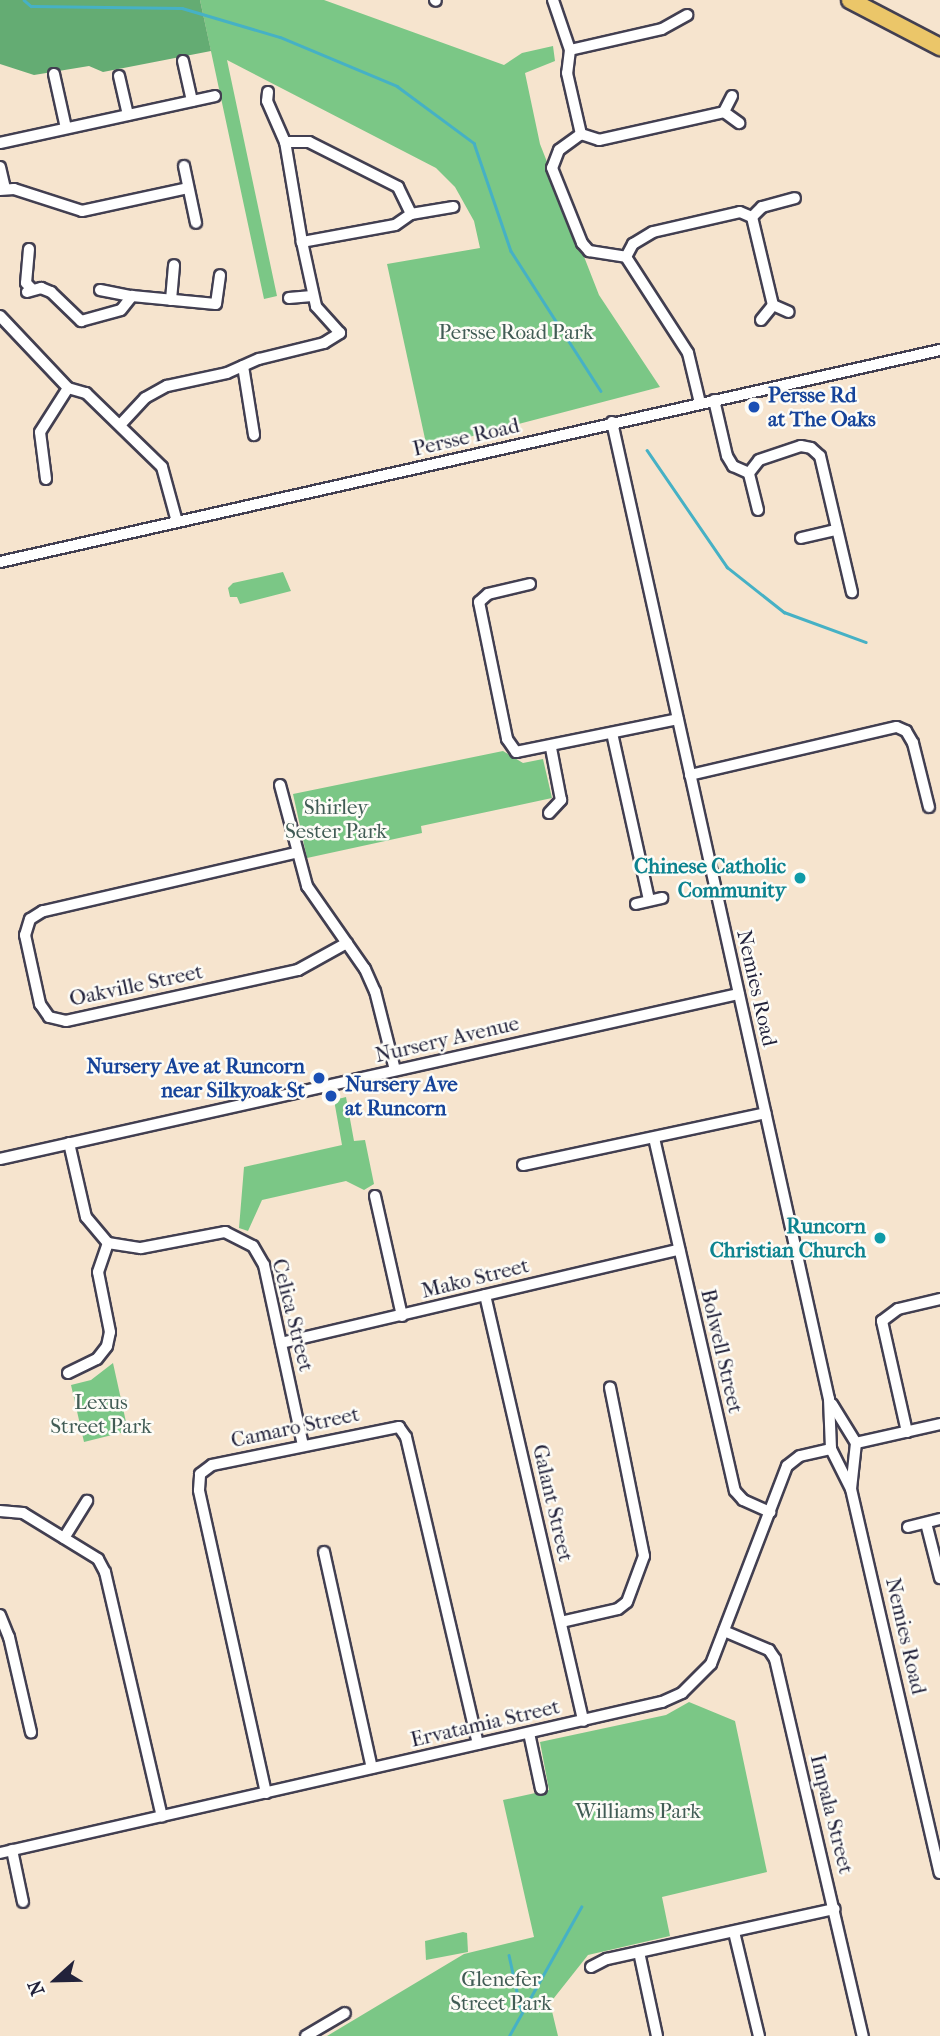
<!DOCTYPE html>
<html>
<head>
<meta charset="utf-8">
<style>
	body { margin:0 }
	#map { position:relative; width:940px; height:2036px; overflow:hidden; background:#f6e4ce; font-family:"IM FELL French Canon",serif }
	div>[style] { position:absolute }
	.green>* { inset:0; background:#7bc786 }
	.forest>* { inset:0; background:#64ac73 }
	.stream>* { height:2.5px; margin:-1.25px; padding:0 1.25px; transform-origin:1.25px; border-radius:1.25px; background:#46b1c5 }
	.roads { filter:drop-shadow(2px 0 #423f51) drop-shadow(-2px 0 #423f51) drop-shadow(0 2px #423f51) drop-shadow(0 -2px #423f51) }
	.minor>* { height:10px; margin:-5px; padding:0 5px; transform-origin:5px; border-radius:5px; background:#fff }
	.highway>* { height:16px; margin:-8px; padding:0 8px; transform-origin:8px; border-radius:8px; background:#ebc669 }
	.dots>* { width:19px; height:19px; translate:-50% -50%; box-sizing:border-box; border:4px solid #fdfcf7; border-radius:50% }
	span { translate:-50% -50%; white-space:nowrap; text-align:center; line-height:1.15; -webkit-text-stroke:5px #fdfcf7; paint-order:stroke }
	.park-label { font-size:21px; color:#415c55 }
	.transit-label { font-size:21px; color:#164399; font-weight:700 }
	.left { translate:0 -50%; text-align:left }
	.right { translate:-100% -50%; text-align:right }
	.street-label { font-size:21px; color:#22223b }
	.culture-label { font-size:21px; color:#0d838f; font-weight:700 }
	.north { position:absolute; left:21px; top:1945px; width:70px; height:70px; -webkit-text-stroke:5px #fdfcf7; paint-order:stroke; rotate:248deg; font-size:19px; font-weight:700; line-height:28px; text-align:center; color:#22223b }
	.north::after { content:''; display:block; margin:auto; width:24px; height:32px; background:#22223b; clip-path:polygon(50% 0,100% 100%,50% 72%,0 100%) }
</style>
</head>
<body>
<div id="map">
	<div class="green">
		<i style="clip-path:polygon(200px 0,324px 0,504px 65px,522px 53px,553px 46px,555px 61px,525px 73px,540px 144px,599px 295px,660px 387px,427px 448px,387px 264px,480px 248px,474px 221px,455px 187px,436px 168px,227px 60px,277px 296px,264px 299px)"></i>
		<i style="clip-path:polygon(283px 572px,291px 591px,240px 604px,237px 597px,230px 597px,228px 588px,233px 583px)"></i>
		<i style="clip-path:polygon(503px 751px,523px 763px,543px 759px,552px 798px,421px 826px,422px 833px,307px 858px,293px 794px)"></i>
		<i style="clip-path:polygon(346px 1097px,354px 1141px,365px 1140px,374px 1184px,364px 1190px,346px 1181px,262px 1200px,248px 1231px,239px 1228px,244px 1167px,342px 1145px,334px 1100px)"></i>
		<i style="clip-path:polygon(113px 1363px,128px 1431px,84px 1442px,71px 1385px,91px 1380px)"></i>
		<i style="clip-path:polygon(689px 1702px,735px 1721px,767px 1872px,662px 1897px,670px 1936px,588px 1955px,550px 2003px,558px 2036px,327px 2036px,464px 1954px,534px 1937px,503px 1800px,549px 1790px,540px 1742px,666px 1715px)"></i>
		<i style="clip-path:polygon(463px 1932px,467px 1933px,468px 1952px,426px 1960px,425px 1941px)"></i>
	</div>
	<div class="forest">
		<i style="clip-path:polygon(0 0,200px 0,211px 51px,103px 72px,89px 66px,34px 75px,0 64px)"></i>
	</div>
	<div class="stream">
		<i style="left:24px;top:0;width:9px;rotate:41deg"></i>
		<i style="left:31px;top:6px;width:151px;rotate:0.8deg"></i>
		<i style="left:182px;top:8px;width:102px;rotate:16.5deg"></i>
		<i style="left:280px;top:37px;width:127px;rotate:22.7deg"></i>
		<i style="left:397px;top:86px;width:96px;rotate:36.5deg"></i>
		<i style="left:474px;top:143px;width:114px;rotate:71.1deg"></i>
		<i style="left:511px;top:251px;width:166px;rotate:57.3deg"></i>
		<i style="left:647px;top:450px;width:142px;rotate:55.6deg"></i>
		<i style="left:727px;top:567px;width:73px;rotate:38.3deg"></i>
		<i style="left:784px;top:612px;width:87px;rotate:20.1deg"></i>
		<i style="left:509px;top:1955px;width:56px;rotate:77.7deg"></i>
		<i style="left:509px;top:2036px;width:148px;rotate:-60.8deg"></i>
	</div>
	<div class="roads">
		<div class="minor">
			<i style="left:435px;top:0;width:1px;rotate:45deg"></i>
			<i style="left:553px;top:0;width:53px;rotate:71.2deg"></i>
			<i style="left:570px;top:50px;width:23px;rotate:97deg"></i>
			<i style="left:567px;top:73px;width:63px;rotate:77.1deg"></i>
			<i style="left:581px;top:134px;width:27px;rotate:144deg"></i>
			<i style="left:559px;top:150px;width:19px;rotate:111deg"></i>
			<i style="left:552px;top:168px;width:81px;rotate:68.2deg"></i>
			<i style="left:582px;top:243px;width:11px;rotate:49deg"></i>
			<i style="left:589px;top:251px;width:37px;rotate:9deg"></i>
			<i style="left:626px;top:257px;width:114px;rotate:57.1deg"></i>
			<i style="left:688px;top:353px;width:51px;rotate:76.5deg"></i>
			<i style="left:570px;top:50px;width:94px;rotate:-12.9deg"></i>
			<i style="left:662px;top:29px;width:29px;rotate:-29deg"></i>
			<i style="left:183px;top:61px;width:41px;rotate:77.3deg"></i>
			<i style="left:54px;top:74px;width:55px;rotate:77.5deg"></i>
			<i style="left:119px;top:76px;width:40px;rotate:77deg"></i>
			<i style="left:268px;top:92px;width:9px;rotate:96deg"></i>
			<i style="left:267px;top:101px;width:45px;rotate:66.3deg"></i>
			<i style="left:732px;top:96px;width:18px;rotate:117deg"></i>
			<i style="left:724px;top:112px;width:19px;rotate:36deg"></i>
			<i style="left:581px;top:134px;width:19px;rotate:18deg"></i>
			<i style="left:599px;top:140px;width:128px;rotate:-12.6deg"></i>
			<i style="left:0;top:143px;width:220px;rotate:-12.3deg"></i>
			<i style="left:184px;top:166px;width:58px;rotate:78.1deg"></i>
			<i style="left:0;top:167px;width:22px;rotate:77deg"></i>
			<i style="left:0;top:190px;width:14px;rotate:-4deg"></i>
			<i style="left:14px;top:189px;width:71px;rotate:17.9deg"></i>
			<i style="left:82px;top:211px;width:108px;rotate:-12.2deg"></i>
			<i style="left:411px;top:214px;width:19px;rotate:145deg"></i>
			<i style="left:395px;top:225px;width:95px;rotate:169.6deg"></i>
			<i style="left:302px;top:242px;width:101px;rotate:-99.6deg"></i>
			<i style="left:285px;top:142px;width:24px"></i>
			<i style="left:309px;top:142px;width:100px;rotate:26.8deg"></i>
			<i style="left:398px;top:187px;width:30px;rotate:64deg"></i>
			<i style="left:411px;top:214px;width:43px;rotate:-9.5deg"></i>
			<i style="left:752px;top:217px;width:14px;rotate:-45deg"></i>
			<i style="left:762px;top:207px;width:34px;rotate:-15deg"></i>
			<i style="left:29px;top:249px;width:34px;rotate:95deg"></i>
			<i style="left:26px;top:283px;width:7px;rotate:45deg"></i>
			<i style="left:626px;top:257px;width:15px;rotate:-62deg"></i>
			<i style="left:633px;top:244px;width:23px;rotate:-31deg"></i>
			<i style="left:653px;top:232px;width:89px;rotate:-12.9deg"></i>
			<i style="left:740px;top:212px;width:13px;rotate:23deg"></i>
			<i style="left:752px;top:217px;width:90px;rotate:76.6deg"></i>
			<i style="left:100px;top:290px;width:33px;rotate:11deg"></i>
			<i style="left:27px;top:292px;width:15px;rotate:-16deg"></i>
			<i style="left:41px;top:288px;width:11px;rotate:22deg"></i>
			<i style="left:51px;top:292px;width:42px;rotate:44deg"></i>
			<i style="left:81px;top:321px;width:41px;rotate:-15.4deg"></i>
			<i style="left:121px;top:310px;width:18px;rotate:-52deg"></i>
			<i style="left:132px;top:296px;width:84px;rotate:5.4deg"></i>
			<i style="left:216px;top:304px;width:29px;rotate:-82deg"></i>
			<i style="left:289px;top:298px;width:23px;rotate:-5deg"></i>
			<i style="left:171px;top:300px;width:35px;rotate:-85deg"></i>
			<i style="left:0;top:316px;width:99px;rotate:46.6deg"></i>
			<i style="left:68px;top:388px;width:19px;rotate:16deg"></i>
			<i style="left:86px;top:393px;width:106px;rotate:44.2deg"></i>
			<i style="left:162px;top:467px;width:57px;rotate:74.7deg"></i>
			<i style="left:761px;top:320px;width:19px;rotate:-51deg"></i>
			<i style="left:773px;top:305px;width:17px;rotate:24deg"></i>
			<i style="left:243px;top:366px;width:70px;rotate:80.9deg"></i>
			<i style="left:714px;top:400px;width:57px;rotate:76.9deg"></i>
			<i style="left:727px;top:456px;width:12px;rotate:59deg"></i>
			<i style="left:733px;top:466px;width:17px;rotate:24deg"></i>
			<i style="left:612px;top:422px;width:1001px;rotate:77.48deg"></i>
			<i style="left:829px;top:1399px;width:50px;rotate:87.7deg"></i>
			<i style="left:831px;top:1449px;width:45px;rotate:63.4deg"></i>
			<i style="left:120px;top:425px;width:37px;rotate:-47deg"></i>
			<i style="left:145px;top:398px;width:25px;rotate:-29deg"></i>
			<i style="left:167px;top:386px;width:61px;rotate:-12.2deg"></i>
			<i style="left:227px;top:373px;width:35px;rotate:-24deg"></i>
			<i style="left:259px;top:359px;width:67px;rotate:-13.8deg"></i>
			<i style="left:324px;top:343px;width:19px;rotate:-32deg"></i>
			<i style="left:340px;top:333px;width:36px;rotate:-132deg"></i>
			<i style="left:316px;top:306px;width:66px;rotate:-102.3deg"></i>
			<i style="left:46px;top:479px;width:47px;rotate:-97.3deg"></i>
			<i style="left:40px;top:432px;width:52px;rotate:-57.5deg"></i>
			<i style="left:758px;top:510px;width:38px;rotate:-104deg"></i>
			<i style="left:749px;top:473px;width:16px;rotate:-52deg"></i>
			<i style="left:759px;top:460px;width:44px;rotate:-18.4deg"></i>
			<i style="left:801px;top:446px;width:10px;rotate:11deg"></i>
			<i style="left:811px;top:448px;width:12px;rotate:42deg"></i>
			<i style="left:820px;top:456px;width:140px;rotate:76.8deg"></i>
			<i style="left:801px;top:538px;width:37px;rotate:-13deg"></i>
			<i style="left:0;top:562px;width:964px;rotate:-12.71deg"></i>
			<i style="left:530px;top:584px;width:43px;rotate:166.6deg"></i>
			<i style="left:488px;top:594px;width:12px;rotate:138deg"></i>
			<i style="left:479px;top:602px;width:140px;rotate:78.4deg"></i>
			<i style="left:507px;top:739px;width:16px;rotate:55deg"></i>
			<i style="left:516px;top:752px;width:165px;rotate:-11.5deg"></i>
			<i style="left:612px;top:733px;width:171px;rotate:77.5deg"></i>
			<i style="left:690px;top:775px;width:212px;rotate:-13.1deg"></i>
			<i style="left:897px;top:727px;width:10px;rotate:24deg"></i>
			<i style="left:906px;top:731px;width:14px;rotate:60deg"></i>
			<i style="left:913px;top:743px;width:66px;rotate:76deg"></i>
			<i style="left:280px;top:785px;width:105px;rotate:75deg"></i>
			<i style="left:307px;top:886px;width:101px;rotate:55.1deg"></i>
			<i style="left:365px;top:969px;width:24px;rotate:66deg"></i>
			<i style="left:375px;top:991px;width:81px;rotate:75.8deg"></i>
			<i style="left:549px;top:813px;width:18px;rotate:-47deg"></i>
			<i style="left:561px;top:800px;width:53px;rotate:-100.9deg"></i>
			<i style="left:295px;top:853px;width:259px;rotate:167deg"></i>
			<i style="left:43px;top:911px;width:15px;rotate:148deg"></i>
			<i style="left:30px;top:919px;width:17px;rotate:107deg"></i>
			<i style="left:25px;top:935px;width:71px;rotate:77.7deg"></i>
			<i style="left:40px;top:1004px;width:16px;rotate:55deg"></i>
			<i style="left:49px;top:1017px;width:17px;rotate:13deg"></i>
			<i style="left:66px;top:1021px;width:238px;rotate:-12.4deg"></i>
			<i style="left:298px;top:970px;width:56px;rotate:-28.9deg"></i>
			<i style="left:636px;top:904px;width:27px;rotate:-13deg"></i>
			<i style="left:654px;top:1138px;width:362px;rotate:77.1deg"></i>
			<i style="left:735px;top:1491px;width:12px;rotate:48deg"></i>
			<i style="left:743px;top:1500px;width:30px;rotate:24deg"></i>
			<i style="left:69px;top:1143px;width:76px;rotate:77.1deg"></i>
			<i style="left:86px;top:1217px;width:34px;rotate:50deg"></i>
			<i style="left:108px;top:1243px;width:33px;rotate:9deg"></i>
			<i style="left:141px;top:1248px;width:86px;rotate:-10.8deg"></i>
			<i style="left:225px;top:1232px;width:31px;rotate:27deg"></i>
			<i style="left:253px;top:1246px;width:22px;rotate:60deg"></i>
			<i style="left:264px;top:1265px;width:184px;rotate:77.8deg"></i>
			<i style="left:0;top:1159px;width:757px;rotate:-12.59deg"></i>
			<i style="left:523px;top:1165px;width:248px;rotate:-12.1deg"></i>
			<i style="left:375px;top:1196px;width:123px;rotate:77.3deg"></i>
			<i style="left:485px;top:1295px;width:437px;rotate:77deg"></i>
			<i style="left:281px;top:1343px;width:409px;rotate:-13.2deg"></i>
			<i style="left:68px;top:1373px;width:32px;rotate:-26deg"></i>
			<i style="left:97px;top:1359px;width:16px;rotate:-52deg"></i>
			<i style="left:107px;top:1346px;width:14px;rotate:-78deg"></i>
			<i style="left:110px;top:1332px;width:61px;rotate:-101.3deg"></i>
			<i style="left:98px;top:1272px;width:31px;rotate:-71deg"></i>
			<i style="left:832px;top:1404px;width:46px;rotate:58.4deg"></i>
			<i style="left:856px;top:1443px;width:46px;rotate:96.2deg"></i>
			<i style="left:851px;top:1489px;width:394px;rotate:77deg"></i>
			<i style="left:907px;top:1432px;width:114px;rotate:-102.7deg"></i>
			<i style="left:882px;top:1321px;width:20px;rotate:-37deg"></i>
			<i style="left:898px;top:1309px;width:43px;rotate:-13.4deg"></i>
			<i style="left:856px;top:1443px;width:86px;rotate:-12.7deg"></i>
			<i style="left:0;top:1511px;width:23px;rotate:5deg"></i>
			<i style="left:23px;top:1513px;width:88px;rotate:31.5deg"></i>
			<i style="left:98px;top:1559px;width:15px;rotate:62deg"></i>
			<i style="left:105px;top:1572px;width:251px;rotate:76.9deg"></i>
			<i style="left:926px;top:1523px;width:57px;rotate:75.7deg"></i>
			<i style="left:908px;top:1527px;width:33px;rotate:-14deg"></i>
			<i style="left:64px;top:1538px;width:44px;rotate:-58.1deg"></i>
			<i style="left:324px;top:1552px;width:221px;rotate:77.5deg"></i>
			<i style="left:0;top:1615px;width:24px;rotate:68deg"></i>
			<i style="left:9px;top:1637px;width:98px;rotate:77deg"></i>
			<i style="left:561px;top:1622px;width:58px;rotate:-12.8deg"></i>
			<i style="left:618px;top:1609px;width:11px;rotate:-38deg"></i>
			<i style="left:627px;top:1602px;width:49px;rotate:-69.7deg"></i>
			<i style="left:644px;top:1556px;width:172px;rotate:-101.4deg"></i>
			<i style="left:724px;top:1631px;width:49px;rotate:22.9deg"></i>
			<i style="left:769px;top:1650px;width:11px;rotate:56deg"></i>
			<i style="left:775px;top:1659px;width:387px;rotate:76.9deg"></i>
			<i style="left:529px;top:1733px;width:57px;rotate:77.9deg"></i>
			<i style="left:266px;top:1793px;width:310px;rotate:-102.5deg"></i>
			<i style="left:199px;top:1490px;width:16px;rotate:-86deg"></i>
			<i style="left:200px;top:1474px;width:15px;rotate:-37deg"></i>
			<i style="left:212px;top:1465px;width:191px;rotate:-11.5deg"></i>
			<i style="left:399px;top:1427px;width:12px;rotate:55deg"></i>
			<i style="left:406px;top:1437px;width:315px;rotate:76.8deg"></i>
			<i style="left:12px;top:1850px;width:53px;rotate:78.1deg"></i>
			<i style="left:0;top:1853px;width:679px;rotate:-12.85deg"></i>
			<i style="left:662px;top:1702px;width:22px;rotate:-24deg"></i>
			<i style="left:682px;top:1693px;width:41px;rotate:-45deg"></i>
			<i style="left:711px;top:1664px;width:212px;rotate:-69deg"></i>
			<i style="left:787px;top:1466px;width:16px;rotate:-38deg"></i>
			<i style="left:800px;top:1456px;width:32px;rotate:-13deg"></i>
			<i style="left:734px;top:1932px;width:107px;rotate:76.5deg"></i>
			<i style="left:639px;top:1952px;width:86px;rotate:77.9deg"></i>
			<i style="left:591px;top:1967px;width:18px;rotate:-27deg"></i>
			<i style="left:607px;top:1959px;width:233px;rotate:-12.4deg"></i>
			<i style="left:306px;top:2036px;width:45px;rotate:-30.5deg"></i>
		</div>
		<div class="highway">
			<i style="left:850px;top:0;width:102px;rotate:27.6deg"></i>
		</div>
	</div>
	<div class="dots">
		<i style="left:754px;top:407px;background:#1a4fb4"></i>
		<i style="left:800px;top:878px;background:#0f9aa8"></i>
		<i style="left:319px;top:1078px;background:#1a4fb4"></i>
		<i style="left:331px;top:1096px;background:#1a4fb4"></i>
		<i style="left:880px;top:1238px;background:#0f9aa8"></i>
	</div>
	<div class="park-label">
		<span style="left:516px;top:332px">Persse Road Park</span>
		<span style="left:336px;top:819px">Shirley<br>Sester Park</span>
		<span style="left:101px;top:1414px">Lexus<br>Street Park</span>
		<span style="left:638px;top:1811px">Williams Park</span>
		<span style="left:501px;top:1991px">Glenefer<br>Street Park</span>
	</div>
	<div class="transit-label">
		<span class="left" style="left:768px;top:407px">Persse Rd<br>at The Oaks</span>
		<span class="right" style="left:305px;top:1078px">Nursery Ave at Runcorn<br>near Silkyoak St</span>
		<span class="left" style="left:345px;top:1096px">Nursery Ave<br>at Runcorn</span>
	</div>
	<div class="street-label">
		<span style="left:466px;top:437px;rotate:-13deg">Persse Road</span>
		<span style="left:136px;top:985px;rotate:-12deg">Oakville Street</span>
		<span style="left:757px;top:988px;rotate:77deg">Nemies Road</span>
		<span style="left:447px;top:1039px;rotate:-13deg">Nursery Avenue</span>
		<span style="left:475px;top:1278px;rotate:-14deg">Mako Street</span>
		<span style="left:293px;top:1315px;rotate:76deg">Celica Street</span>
		<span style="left:722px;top:1351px;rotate:77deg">Bolwell Street</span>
		<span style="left:295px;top:1427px;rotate:-12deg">Camaro Street</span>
		<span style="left:553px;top:1503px;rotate:77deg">Galant Street</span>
		<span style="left:906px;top:1636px;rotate:77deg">Nemies Road</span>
		<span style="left:485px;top:1723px;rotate:-13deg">Ervatamia Street</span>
		<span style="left:832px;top:1814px;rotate:76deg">Impala Street</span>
	</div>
	<div class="culture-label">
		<span class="right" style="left:786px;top:878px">Chinese Catholic<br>Community</span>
		<span class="right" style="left:866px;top:1238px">Runcorn<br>Christian Church</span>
	</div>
	<div class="north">N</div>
</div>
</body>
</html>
